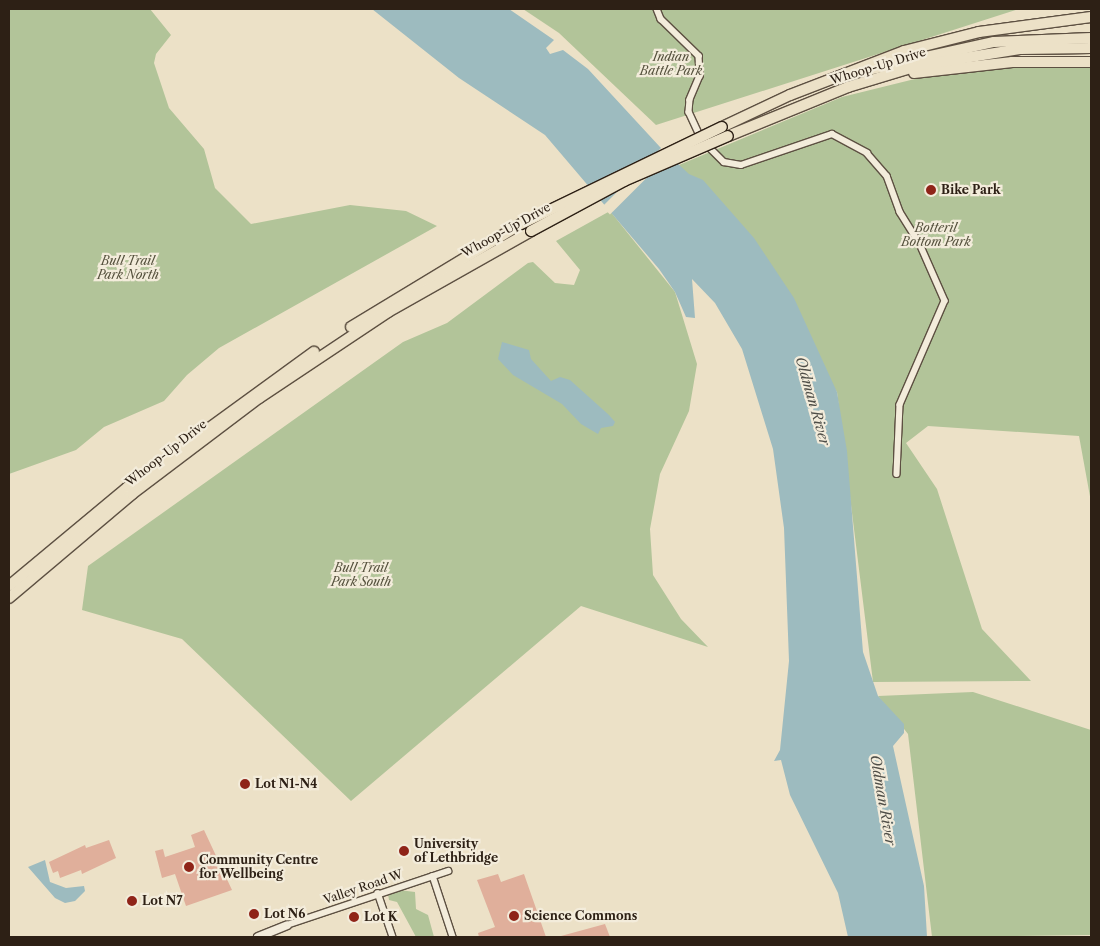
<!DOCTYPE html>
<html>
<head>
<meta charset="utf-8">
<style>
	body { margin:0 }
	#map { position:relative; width:1100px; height:946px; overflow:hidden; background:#ece1c7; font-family:"Libre Caslon Text",serif }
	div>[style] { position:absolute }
	.green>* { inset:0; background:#b2c499 }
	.water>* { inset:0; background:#9dbbbf }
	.pier>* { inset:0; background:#ece1c7; transform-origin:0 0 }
	.building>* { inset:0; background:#e0af9b }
	.roads { filter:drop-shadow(1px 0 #5d5042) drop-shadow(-1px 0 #5d5042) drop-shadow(0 1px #5d5042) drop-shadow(0 -1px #5d5042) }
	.minor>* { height:5.5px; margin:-2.75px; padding:0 2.75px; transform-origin:2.75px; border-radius:2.75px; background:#f3ecdb }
	.tertiary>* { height:8px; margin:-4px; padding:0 4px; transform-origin:4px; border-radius:4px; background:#f3ecdb }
	.motorway>* { height:10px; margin:-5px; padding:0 5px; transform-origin:5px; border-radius:5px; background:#ece1c7 }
	.bridges { filter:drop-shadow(1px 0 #2d2015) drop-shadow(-1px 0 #2d2015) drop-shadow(0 1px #2d2015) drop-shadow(0 -1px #2d2015) }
	.motorway-bridge>* { height:10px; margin:-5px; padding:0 5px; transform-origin:5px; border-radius:5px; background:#ece1c7 }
	.dots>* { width:14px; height:14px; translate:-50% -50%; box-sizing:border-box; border:2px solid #f3ecdb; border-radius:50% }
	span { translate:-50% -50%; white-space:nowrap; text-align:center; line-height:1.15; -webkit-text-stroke:4.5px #f3ecdb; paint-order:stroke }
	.park-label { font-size:12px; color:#55513d; font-style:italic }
	.street-label { font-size:12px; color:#2d2015 }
	.poi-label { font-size:12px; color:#2d2015; font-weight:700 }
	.left { translate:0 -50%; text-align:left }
	.water-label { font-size:14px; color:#4f4e48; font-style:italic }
	.frame { position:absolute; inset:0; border:10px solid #2d2015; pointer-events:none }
</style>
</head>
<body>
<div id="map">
	<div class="green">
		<i style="clip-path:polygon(9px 9px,150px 9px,171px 35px,156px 54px,154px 63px,169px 108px,204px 149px,215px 188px,251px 224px,350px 205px,406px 211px,437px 226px,219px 348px,187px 375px,164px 401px,104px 427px,76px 450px,9px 474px)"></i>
		<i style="clip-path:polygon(523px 9px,1019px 9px,656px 125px,559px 33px)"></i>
		<i style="clip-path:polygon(1029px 61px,1091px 67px,1091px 502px,1079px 436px,928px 426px,906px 443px,937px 489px,982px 629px,1031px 681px,873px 682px,837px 392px,679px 165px,842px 97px,935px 74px)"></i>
		<i style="clip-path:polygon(610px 211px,675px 292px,697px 364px,689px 411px,660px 474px,650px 529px,653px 575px,681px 619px,708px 647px,581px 606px,351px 801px,182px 639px,82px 610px,88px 566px,403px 342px,447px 323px,528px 263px,533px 262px,555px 283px,574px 285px,580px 270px,556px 241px)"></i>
		<i style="clip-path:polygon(973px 692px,1091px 730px,1091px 935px,932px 937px,908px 734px,878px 696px)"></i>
		<i style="clip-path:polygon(399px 890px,415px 892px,416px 909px,428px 915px,434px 937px,416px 937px,397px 902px,389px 900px,388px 894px)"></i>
	</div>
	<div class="water">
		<i style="clip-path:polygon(372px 9px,509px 9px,554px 40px,546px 48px,550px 54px,563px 50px,588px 69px,660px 147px,689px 174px,703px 180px,754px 238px,794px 298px,837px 392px,847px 451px,863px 652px,878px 696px,904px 724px,904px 733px,893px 746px,924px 886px,927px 937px,848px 937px,838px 893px,790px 795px,781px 760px,774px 761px,780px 750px,789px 661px,784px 528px,773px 449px,742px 349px,715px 303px,692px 279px,695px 318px,686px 317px,675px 292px,659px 269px,545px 135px,459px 78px)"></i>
		<i style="clip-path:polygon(502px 342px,529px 350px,531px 359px,551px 381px,560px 377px,570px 380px,609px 415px,615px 422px,613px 426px,601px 428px,598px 434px,581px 424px,562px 404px,513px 375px,498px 359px)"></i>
		<i style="clip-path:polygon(45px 860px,50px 882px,66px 888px,84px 886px,85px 891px,75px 901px,65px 903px,55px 898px,28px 867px)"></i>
	</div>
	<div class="pier">
		<i style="left:663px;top:146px;width:11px;height:86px;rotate:45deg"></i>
	</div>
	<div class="building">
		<i style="clip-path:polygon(204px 830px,232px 890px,186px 906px,175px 874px,162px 878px,155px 851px,163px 849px,165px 857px,195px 847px,191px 835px)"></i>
		<i style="clip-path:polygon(109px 840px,116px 858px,82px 874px,81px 870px,60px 878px,58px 871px,53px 873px,49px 862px,85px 845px,86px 848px)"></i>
		<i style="clip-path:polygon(498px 874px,501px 882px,524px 874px,546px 937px,479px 937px,478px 933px,495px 927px,477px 880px)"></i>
		<i style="clip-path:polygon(605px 924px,610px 937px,561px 937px,561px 936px)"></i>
	</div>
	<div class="roads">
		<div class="minor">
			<i style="left:657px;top:9px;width:11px;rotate:68deg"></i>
			<i style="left:661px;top:19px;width:53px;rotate:44.2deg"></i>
			<i style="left:699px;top:56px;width:20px;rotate:87deg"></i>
			<i style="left:700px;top:76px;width:26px;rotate:113deg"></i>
			<i style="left:690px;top:100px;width:12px;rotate:95deg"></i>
			<i style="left:689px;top:112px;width:31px;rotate:65deg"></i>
			<i style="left:702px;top:140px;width:31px;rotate:45deg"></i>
			<i style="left:724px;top:162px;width:17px;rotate:10deg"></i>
			<i style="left:741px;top:165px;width:96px;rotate:-18.8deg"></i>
			<i style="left:832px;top:134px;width:40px;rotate:28deg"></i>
			<i style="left:867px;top:153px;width:30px;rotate:49deg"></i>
			<i style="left:887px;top:176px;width:38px;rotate:70deg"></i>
			<i style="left:900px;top:212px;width:38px;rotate:58deg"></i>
			<i style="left:920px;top:244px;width:62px;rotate:66.3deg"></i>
			<i style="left:945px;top:301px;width:113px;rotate:113.4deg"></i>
			<i style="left:900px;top:405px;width:69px;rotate:92.5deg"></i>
			<i style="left:433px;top:876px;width:64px;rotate:71.8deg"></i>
			<i style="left:378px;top:893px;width:46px;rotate:71.2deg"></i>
			<i style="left:287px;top:925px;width:170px;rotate:-18.5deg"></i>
		</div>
		<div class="tertiary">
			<i style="left:258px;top:937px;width:31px;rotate:-22deg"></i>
		</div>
		<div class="motorway">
			<i style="left:872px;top:69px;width:125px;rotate:-12.5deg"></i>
			<i style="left:994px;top:42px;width:97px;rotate:-2.4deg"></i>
			<i style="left:914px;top:73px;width:99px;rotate:-6.4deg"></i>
			<i style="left:1012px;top:62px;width:79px"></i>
			<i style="left:722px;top:127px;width:75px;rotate:-25.2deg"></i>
			<i style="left:790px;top:95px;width:122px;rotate:-21.1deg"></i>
			<i style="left:904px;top:51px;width:77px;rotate:-14.2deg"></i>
			<i style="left:979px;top:32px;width:113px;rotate:-7.6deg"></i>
			<i style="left:728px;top:136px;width:130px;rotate:-22.2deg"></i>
			<i style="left:848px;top:87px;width:76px;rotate:-16.8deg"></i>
			<i style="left:921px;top:65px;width:100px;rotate:-9.2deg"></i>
			<i style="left:1020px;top:49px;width:71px;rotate:-0.8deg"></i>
			<i style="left:351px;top:327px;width:199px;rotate:-31.2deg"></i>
			<i style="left:9px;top:586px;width:155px;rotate:-39.8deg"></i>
			<i style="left:128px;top:487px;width:230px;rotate:-36deg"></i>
			<i style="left:9px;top:598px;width:161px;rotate:-40.2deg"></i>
			<i style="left:132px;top:494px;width:159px;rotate:-37.1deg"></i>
			<i style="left:259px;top:398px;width:155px;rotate:-33.7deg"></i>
			<i style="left:388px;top:312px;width:164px;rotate:-29.5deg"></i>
		</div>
	</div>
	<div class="bridges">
		<div class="motorway-bridge">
			<i style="left:521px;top:224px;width:223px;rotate:-25.8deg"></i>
			<i style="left:531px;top:231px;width:106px;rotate:-28.3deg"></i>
			<i style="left:624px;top:181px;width:113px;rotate:-23.4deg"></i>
		</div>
	</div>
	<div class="dots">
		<i style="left:931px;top:190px;background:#8f2418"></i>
		<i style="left:245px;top:784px;background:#8f2418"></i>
		<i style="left:404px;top:851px;background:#8f2418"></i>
		<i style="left:189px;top:867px;background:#8f2418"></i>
		<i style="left:132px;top:901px;background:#8f2418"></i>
		<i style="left:254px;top:914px;background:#8f2418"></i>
		<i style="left:514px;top:916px;background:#8f2418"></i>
		<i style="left:354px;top:917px;background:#8f2418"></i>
	</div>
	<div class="park-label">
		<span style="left:671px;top:64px">Indian<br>Battle Park</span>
		<span style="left:936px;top:235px">Botteril<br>Bottom Park</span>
		<span style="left:128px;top:268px">Bull Trail<br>Park North</span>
		<span style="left:361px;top:575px">Bull Trail<br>Park South</span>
	</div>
	<div class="street-label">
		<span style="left:878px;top:66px;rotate:-17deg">Whoop-Up Drive</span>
		<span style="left:506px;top:230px;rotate:-29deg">Whoop-Up Drive</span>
		<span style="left:166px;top:453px;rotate:-38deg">Whoop-Up Drive</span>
		<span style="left:363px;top:887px;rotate:-19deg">Valley Road W</span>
	</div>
	<div class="poi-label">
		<span class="left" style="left:941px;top:190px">Bike Park</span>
		<span class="left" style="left:255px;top:784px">Lot N1-N4</span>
		<span class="left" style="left:414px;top:851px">University<br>of Lethbridge</span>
		<span class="left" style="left:199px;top:867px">Community Centre<br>for Wellbeing</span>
		<span class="left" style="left:142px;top:901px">Lot N7</span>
		<span class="left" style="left:264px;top:914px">Lot N6</span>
		<span class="left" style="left:524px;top:916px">Science Commons</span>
		<span class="left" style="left:364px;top:917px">Lot K</span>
	</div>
	<div class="water-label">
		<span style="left:813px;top:401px;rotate:74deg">Oldman River</span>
		<span style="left:883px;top:800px;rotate:80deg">Oldman River</span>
	</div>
	<div class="frame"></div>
</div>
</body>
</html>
